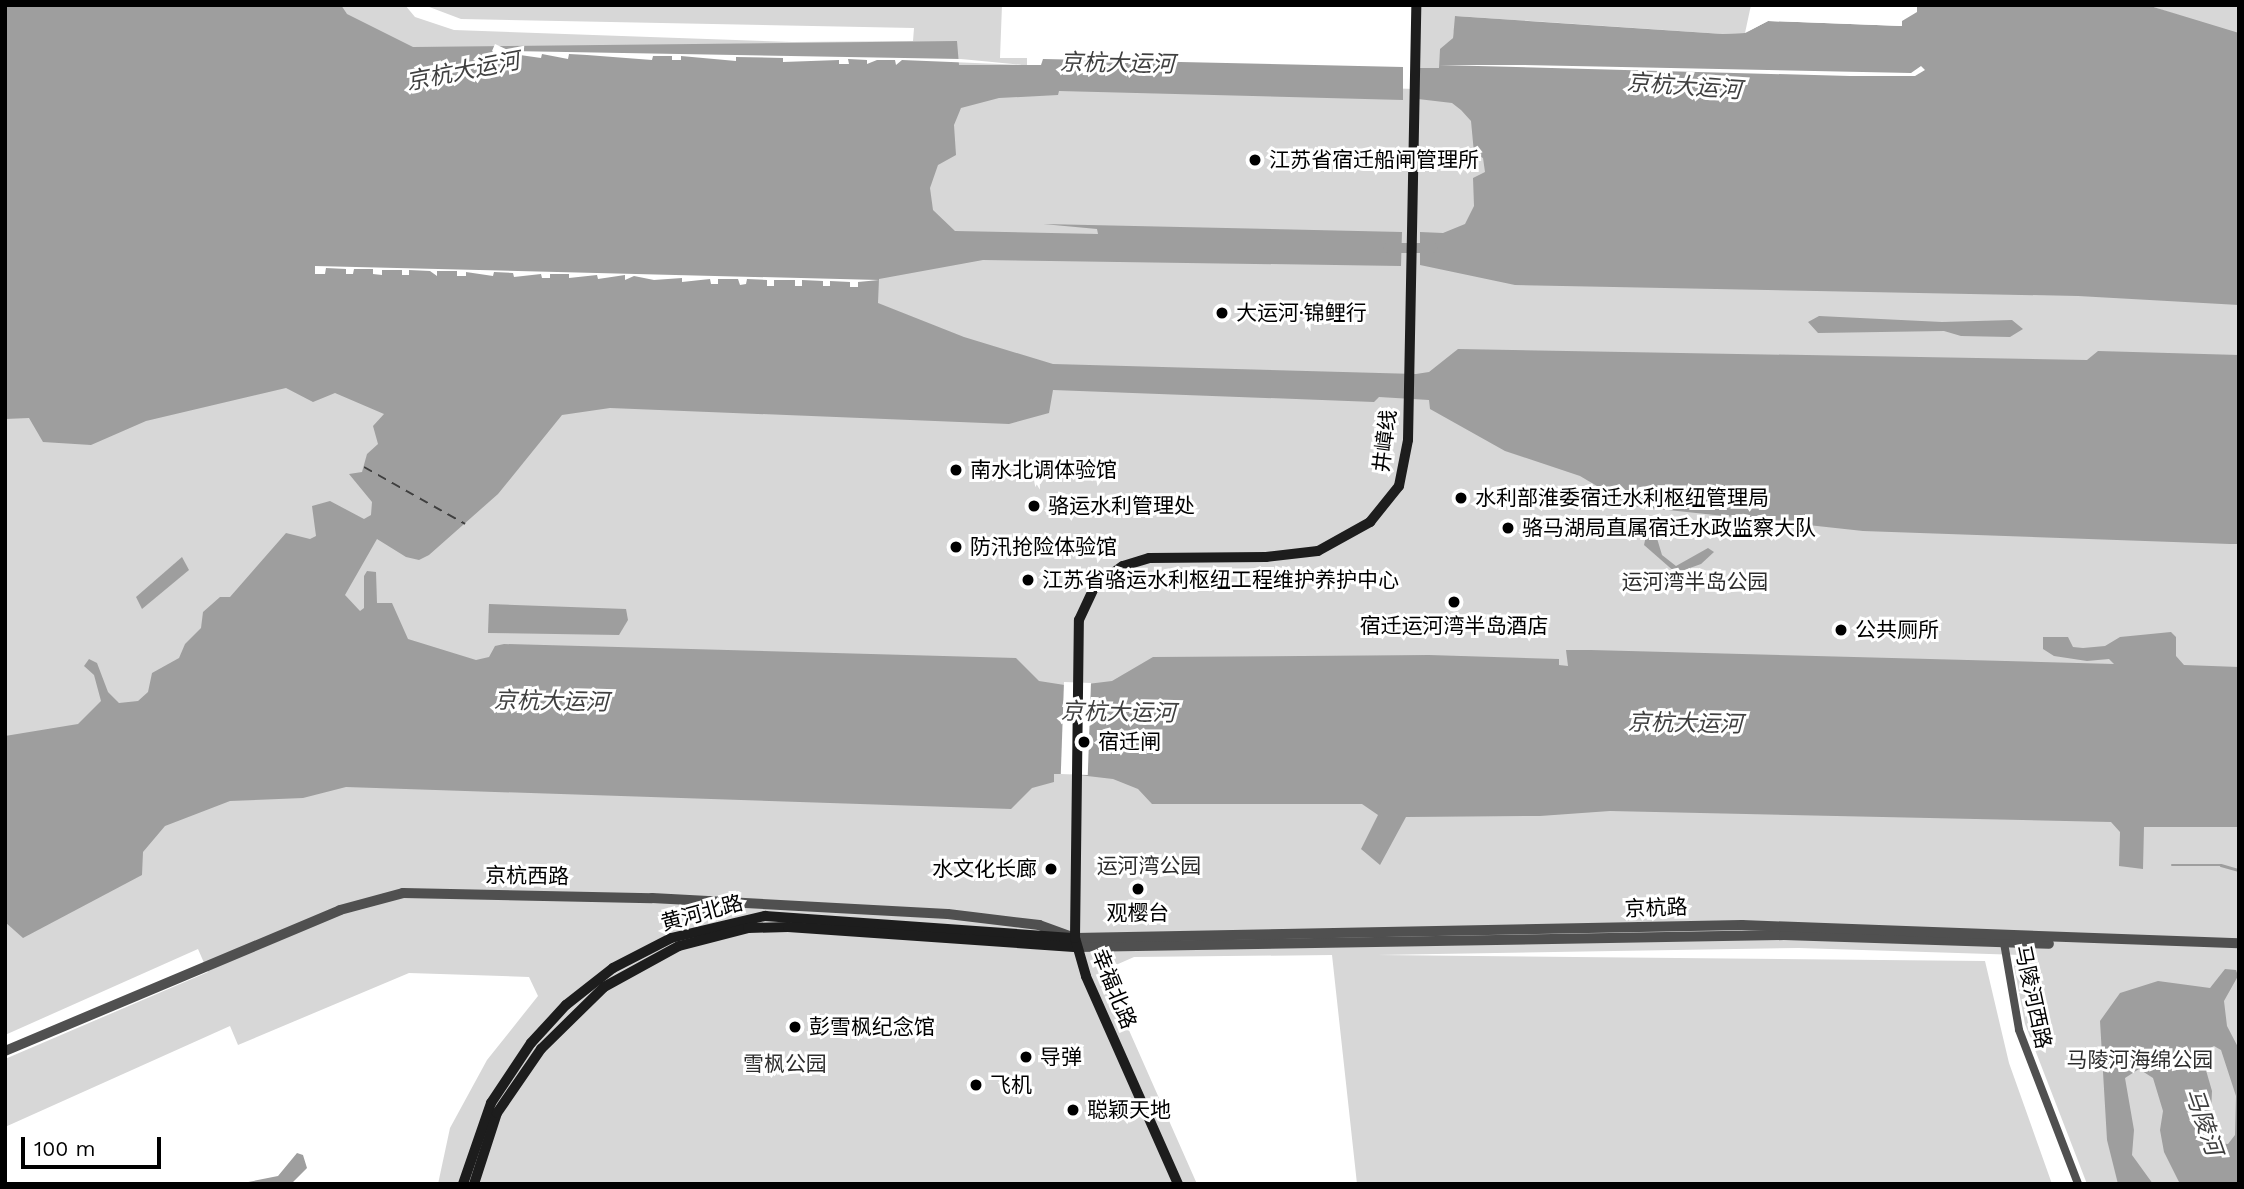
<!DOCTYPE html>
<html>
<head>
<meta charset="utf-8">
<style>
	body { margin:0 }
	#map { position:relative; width:2244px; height:1189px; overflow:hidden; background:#fff; font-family:"Work Sans","Noto Sans SC",sans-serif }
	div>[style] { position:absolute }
	.green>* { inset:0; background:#d7d7d7 }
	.water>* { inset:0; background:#9e9e9e }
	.pier>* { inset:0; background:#fff; transform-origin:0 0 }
	.stream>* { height:2.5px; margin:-1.25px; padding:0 1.25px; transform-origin:1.25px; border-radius:1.25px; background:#9e9e9e }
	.canal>* { height:10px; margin:-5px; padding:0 5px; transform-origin:5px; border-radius:5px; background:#9e9e9e }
	.ferry>* { height:2px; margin-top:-1px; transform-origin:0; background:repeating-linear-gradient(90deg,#3f3f3f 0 9px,transparent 0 16px) }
	.minor>* { height:8px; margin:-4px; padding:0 4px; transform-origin:4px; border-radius:4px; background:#505050 }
	.tertiary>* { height:10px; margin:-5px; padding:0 5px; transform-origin:5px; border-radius:5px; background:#505050 }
	.secondary>* { height:10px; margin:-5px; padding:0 5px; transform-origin:5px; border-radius:5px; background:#1d1d1d }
	.dots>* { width:19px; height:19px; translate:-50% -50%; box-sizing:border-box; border:4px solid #fff; border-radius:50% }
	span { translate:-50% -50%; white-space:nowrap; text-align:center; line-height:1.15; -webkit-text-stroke:6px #fff; paint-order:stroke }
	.poi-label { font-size:21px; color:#000 }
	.left { translate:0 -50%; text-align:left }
	.right { translate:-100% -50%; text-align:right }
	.street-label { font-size:21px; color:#000 }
	.park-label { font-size:21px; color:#2e2e2e }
	.water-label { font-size:23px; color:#3f3f3f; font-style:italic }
	.frame { position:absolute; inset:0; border:7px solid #000; pointer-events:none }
	.scale { position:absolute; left:21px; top:1137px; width:140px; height:32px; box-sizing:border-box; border:4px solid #000; border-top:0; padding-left:9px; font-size:21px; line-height:24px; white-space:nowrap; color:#000; -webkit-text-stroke:5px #fff; paint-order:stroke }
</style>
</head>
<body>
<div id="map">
	<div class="green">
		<i style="clip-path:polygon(5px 5px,405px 5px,415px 17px,454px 30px,792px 42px,913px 41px,914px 28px,461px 19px,424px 5px,1002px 5px,1000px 58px,1027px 58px,1027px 79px,2239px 110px,2239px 1184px,2087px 1184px,2025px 1024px,2014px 966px,2021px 955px,1799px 948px,1377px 955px,1985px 961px,2009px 1063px,2052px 1184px,1357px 1184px,1332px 955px,1134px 957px,1109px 968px,1105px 976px,1197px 1184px,438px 1184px,450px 1128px,487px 1060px,538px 996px,529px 977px,409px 973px,238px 1045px,230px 1026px,5px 1127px,5px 1059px,208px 972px,198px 949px,5px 1035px)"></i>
		<i style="clip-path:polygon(1420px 5px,1751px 5px,1745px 33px,1723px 34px,1456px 16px,1453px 38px,1439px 68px,1419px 68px)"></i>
		<i style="clip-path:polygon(2147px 5px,2239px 5px,2239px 35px)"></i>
	</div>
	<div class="water">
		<i style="clip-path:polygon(5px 5px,341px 5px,347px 14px,413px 47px,957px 41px,959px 65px,1041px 65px,1043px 59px,1403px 67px,1403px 100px,1059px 91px,1058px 95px,999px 98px,961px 108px,954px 125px,956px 155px,938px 165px,930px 188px,933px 210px,955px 231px,1098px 234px,1097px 229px,1043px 224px,1402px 232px,1401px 266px,983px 260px,879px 279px,878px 303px,964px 337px,1053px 364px,1416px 374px,1429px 372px,1458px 349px,2087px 360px,2098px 351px,2239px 355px,2239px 544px,2230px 544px,1863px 531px,1631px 506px,1580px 476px,1505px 451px,1430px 409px,1429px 400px,1379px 397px,1374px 402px,1053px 390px,1049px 413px,1009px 424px,610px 408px,562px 415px,498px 494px,429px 555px,419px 560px,406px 557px,377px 539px,345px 595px,360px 611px,364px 608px,364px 576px,367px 571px,376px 572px,377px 603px,392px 603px,408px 639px,476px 660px,489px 657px,495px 646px,504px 644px,1016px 658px,1039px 681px,1071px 686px,1112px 681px,1153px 657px,1429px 655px,1559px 659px,1559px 665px,1568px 666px,1566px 650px,1591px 650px,2114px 664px,2109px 659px,2087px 661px,2054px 656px,2043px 649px,2043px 637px,2068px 637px,2073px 647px,2083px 648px,2105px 646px,2120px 637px,2171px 632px,2176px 637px,2176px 656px,2184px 665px,2239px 667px,2239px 827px,2144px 827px,2143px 869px,2119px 866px,2120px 832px,2111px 822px,1610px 811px,1540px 816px,1406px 817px,1380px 865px,1361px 849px,1378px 815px,1362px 804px,1152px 804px,1138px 789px,1113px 779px,1070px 774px,1054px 774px,1054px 782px,1032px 788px,1011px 809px,346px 787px,303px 798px,230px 801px,165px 826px,143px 852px,142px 875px,23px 938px,5px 922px,5px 736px,78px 724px,101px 701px,94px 675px,84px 666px,89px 659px,97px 663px,108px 692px,119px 703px,138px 701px,148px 692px,152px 673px,179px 658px,185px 644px,201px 628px,203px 612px,220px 597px,230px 597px,286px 533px,310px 539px,316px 536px,312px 506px,330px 501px,364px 519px,371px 515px,372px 502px,349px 474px,362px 472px,367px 454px,378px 444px,373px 426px,384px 414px,335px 393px,313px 402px,286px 388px,146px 421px,91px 445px,43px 442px,29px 418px,5px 419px)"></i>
		<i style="clip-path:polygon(1917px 5px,2147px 5px,2239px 33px,2239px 305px,2078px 296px,1515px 285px,1420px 265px,1420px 232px,1443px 233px,1465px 224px,1474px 206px,1473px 178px,1485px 172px,1483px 158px,1474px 153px,1471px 121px,1461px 110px,1452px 103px,1418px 99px,1419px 68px,1439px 68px,1440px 49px,1453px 38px,1455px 16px,1723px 34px,1745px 33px,1768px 21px,1902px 26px,1902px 21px,1917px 12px)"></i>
		<i style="clip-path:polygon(1819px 316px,1942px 322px,2012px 320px,2023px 329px,2010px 337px,1961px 336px,1944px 331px,1818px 333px,1808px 322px)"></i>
		<i style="clip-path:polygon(1656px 535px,1662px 555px,1676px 566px,1708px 548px,1714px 552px,1701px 564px,1676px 573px,1644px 545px,1646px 536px)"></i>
		<i style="clip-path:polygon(182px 557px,189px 570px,142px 609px,136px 597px)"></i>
		<i style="clip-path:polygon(489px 604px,626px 609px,628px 620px,619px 635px,488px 633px)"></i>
		<i style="clip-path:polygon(evenodd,2225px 969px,2236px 970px,2238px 976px,2224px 1001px,2227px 1026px,2239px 1049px,2239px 1184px,2180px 1184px,2164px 1152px,2160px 1130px,2163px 1111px,2153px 1078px,2139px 1069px,2125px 1078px,2134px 1130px,2132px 1155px,2153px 1184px,2118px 1184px,2107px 1140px,2100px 1021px,2120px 993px,2158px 981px,2210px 988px,2225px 969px,2214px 1046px,2221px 1050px,2236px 1096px,2235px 1135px,2228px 1144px,2218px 1143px,2210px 1132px,2212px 1091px,2201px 1053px,2214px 1046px)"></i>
		<i style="clip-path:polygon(297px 1153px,303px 1155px,307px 1168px,293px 1182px,238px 1184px,278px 1176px)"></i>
	</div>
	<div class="pier">
		<i style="clip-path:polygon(1900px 17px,1902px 26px,1768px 21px,1745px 33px,1767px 18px,1898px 23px)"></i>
		<i style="clip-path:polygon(495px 44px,510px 51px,961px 59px,1023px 65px,902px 60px,896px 65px,895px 60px,877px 60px,867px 64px,867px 60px,848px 59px,849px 64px,839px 64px,839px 60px,783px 62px,783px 58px,736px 57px,736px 61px,681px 56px,681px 60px,672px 60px,672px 56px,653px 56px,652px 60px,587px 55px,569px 54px,568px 59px,542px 54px,541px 58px,513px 54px,501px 58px,492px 51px)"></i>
		<i style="clip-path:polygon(1439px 65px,1522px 65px,1911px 73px,1921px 66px,1925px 70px,1915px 76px,1850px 76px)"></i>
		<i style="clip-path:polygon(315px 266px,879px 280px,858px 282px,858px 287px,850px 287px,850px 282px,830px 281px,830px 286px,823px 286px,823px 281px,802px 280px,802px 286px,795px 286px,795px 280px,774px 280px,774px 286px,767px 286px,767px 280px,747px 279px,746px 284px,740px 285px,738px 279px,718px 279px,718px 284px,711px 284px,710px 279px,682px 282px,682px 278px,654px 280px,634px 276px,625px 280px,625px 275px,598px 279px,597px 275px,569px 278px,569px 274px,550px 274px,550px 278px,542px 278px,541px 274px,514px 277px,513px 273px,494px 272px,493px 276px,466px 272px,466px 276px,457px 276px,457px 271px,437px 271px,437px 276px,430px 271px,409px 270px,409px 275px,402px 275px,402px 270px,382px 270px,382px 275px,373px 274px,373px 269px,354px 269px,353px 274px,346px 274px,346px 269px,326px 268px,325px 274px,315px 274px)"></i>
		<i style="left:1064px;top:682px;width:27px;height:92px;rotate:2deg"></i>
	</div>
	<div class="stream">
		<i style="left:2172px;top:865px;width:49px"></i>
		<i style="left:2221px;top:865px;width:19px;rotate:16deg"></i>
	</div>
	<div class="canal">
		<i style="left:1388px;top:248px;width:45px"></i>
	</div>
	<div class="ferry">
		<i style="left:364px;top:467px;width:116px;rotate:29.4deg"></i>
	</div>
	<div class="minor">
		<i style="left:2003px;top:937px;width:94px;rotate:80.2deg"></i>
		<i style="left:2019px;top:1030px;width:165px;rotate:69deg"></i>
	</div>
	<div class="tertiary">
		<i style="left:704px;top:915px;width:12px;rotate:-31deg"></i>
		<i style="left:714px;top:909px;width:9px;rotate:-122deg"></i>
		<i style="left:1077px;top:947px;width:707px;rotate:-0.97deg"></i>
		<i style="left:1784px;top:935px;width:265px;rotate:1.9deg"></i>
		<i style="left:5px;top:1051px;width:363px;rotate:-22.8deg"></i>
		<i style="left:340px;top:910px;width:65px;rotate:-15.1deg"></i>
		<i style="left:403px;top:893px;width:249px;rotate:1.2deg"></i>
		<i style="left:652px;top:898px;width:296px;rotate:3.1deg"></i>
		<i style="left:948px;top:914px;width:92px;rotate:6.9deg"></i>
		<i style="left:1039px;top:925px;width:38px;rotate:20deg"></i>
		<i style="left:1075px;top:938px;width:667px;rotate:-1.12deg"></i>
		<i style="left:1742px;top:925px;width:497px;rotate:2.1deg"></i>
	</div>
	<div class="secondary">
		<i style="left:463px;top:1184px;width:86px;rotate:-70.9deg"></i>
		<i style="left:491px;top:1103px;width:72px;rotate:-56.3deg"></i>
		<i style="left:531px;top:1043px;width:52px;rotate:-47.4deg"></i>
		<i style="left:566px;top:1005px;width:60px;rotate:-38.2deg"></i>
		<i style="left:613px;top:968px;width:65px;rotate:-27.3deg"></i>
		<i style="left:671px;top:938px;width:97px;rotate:-13.2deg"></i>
		<i style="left:765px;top:916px;width:311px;rotate:4.1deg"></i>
		<i style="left:474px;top:1184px;width:75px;rotate:-72.1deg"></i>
		<i style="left:497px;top:1113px;width:78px;rotate:-55.5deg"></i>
		<i style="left:541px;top:1049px;width:88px;rotate:-44.5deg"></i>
		<i style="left:604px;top:987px;width:85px;rotate:-28.7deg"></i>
		<i style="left:679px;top:946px;width:71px;rotate:-14.6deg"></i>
		<i style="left:748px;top:928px;width:40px;rotate:-1.4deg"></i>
		<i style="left:788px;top:927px;width:290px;rotate:4deg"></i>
		<i style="left:1178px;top:1184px;width:227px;rotate:-113.9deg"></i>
		<i style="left:1086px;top:976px;width:40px;rotate:-106deg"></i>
		<i style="left:1075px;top:938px;width:318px;rotate:-89.3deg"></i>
		<i style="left:1079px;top:620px;width:38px;rotate:-65deg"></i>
		<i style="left:1095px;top:586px;width:34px;rotate:-36deg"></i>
		<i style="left:1123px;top:566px;width:27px;rotate:-17deg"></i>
		<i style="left:1149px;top:558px;width:117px;rotate:-0.5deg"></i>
		<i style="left:1266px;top:557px;width:52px;rotate:-6.6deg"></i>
		<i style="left:1318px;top:551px;width:60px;rotate:-29.1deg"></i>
		<i style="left:1370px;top:522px;width:46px;rotate:-51.1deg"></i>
		<i style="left:1399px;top:486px;width:47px;rotate:-78.9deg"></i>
		<i style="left:1408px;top:440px;width:435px;rotate:-88.9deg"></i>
	</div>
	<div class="dots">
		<i style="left:1255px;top:160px;background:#000"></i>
		<i style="left:1222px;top:313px;background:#000"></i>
		<i style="left:956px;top:470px;background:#000"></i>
		<i style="left:1461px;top:498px;background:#000"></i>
		<i style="left:1034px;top:506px;background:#000"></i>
		<i style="left:1508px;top:528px;background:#000"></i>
		<i style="left:956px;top:547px;background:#000"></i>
		<i style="left:1028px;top:580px;background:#000"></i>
		<i style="left:1454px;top:602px;background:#000"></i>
		<i style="left:1841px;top:630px;background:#000"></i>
		<i style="left:1084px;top:742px;background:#000"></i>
		<i style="left:1051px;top:869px;background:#000"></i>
		<i style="left:1138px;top:889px;background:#000"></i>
		<i style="left:795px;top:1027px;background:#000"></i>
		<i style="left:1026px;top:1057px;background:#000"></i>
		<i style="left:976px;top:1085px;background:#000"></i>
		<i style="left:1073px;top:1110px;background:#000"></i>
	</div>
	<div class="poi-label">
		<span class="left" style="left:1269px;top:160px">江苏省宿迁船闸管理所</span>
		<span class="left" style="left:1236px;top:313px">大运河·锦鲤行</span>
		<span class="left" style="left:970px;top:470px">南水北调体验馆</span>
		<span class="left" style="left:1475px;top:498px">水利部淮委宿迁水利枢纽管理局</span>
		<span class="left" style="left:1048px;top:506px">骆运水利管理处</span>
		<span class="left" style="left:1522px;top:528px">骆马湖局直属宿迁水政监察大队</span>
		<span class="left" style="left:970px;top:547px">防汛抢险体验馆</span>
		<span class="left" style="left:1042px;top:580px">江苏省骆运水利枢纽工程维护养护中心</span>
		<span style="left:1454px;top:626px">宿迁运河湾半岛酒店</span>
		<span class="left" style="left:1855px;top:630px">公共厕所</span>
		<span class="left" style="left:1098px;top:742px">宿迁闸</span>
		<span class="right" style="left:1037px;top:869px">水文化长廊</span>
		<span style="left:1138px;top:913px">观樱台</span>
		<span class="left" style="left:809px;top:1027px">彭雪枫纪念馆</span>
		<span class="left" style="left:1040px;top:1057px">导弹</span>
		<span class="left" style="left:990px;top:1085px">飞机</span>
		<span class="left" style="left:1087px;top:1110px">聪颖天地</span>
	</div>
	<div class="street-label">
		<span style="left:1385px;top:441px;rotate:-83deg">井嶂线</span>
		<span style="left:527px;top:876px;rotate:1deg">京杭西路</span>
		<span style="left:1656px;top:908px;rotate:-2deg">京杭路</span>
		<span style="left:702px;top:913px;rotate:-15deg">黄河北路</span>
		<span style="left:1114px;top:989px;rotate:68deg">幸福北路</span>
		<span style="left:2033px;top:997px;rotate:78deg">马陵河西路</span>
	</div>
	<div class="park-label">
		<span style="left:1695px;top:582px">运河湾半岛公园</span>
		<span style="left:1149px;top:866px">运河湾公园</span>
		<span style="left:2140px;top:1060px">马陵河海绵公园</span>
		<span style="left:785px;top:1064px">雪枫公园</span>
	</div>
	<div class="water-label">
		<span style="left:1117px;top:64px;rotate:1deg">京杭大运河</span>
		<span style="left:463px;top:72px;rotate:-11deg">京杭大运河</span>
		<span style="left:1684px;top:87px;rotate:4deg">京杭大运河</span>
		<span style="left:551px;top:702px;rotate:1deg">京杭大运河</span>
		<span style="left:1118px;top:713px;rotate:1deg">京杭大运河</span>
		<span style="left:1685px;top:724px;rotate:1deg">京杭大运河</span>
		<span style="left:2203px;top:1122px;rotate:71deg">马陵河</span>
	</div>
	<div class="frame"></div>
	<div class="scale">100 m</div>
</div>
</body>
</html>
